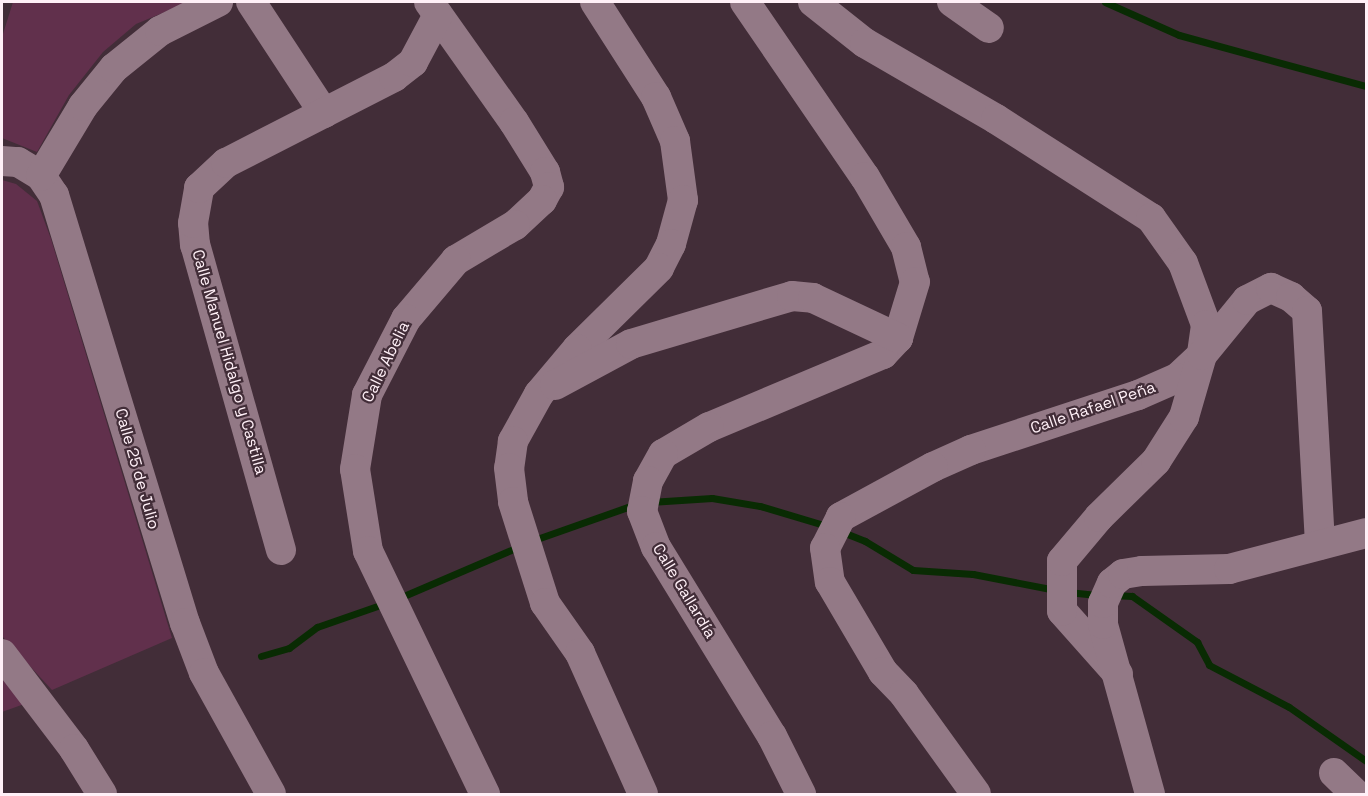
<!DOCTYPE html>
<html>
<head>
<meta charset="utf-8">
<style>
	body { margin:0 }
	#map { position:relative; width:1368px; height:796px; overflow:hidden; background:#422d38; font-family:"Space Grotesk",sans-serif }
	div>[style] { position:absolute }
	.green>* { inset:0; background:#61304c }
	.stream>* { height:7px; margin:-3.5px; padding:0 3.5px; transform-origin:3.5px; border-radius:3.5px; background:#092b03 }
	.minor>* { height:30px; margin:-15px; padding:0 15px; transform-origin:15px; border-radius:15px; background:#937986 }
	span { translate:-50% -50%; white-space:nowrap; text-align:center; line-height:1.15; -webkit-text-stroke:4.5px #422d38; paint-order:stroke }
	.street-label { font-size:16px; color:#fff0f7 }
	.frame { position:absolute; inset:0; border:3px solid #fff0f7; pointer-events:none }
</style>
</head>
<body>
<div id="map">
	<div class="green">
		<i style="clip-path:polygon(13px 2px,189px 2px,136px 24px,103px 52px,69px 95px,37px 152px,2px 138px,2px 37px)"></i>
		<i style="clip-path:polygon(2px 180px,16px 184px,37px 201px,51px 239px,172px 638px,52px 690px,2px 636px)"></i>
		<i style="clip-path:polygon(2px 677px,27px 703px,2px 712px)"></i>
	</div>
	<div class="stream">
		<i style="left:1105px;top:2px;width:81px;rotate:24deg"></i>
		<i style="left:1179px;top:35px;width:194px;rotate:15.3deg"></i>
		<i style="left:650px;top:502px;width:62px;rotate:-3.7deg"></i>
		<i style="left:712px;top:498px;width:49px;rotate:9.5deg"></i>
		<i style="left:760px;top:506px;width:70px;rotate:16.6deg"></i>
		<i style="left:840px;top:531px;width:27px;rotate:22deg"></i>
		<i style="left:865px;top:541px;width:56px;rotate:31.1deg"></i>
		<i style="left:913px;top:570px;width:60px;rotate:3.8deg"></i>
		<i style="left:973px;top:574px;width:84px;rotate:11deg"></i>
		<i style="left:534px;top:540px;width:108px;rotate:-19.4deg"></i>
		<i style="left:1068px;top:592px;width:31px;rotate:6deg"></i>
		<i style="left:1113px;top:595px;width:19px;rotate:3deg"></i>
		<i style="left:1132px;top:596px;width:80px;rotate:35.3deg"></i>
		<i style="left:1197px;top:642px;width:26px;rotate:62deg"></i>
		<i style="left:1209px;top:665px;width:90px;rotate:27.7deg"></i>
		<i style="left:1289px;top:707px;width:94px;rotate:35deg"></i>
		<i style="left:399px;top:598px;width:129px;rotate:-23.2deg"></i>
		<i style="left:261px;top:656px;width:29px;rotate:-16deg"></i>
		<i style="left:289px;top:648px;width:35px;rotate:-37deg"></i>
		<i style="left:317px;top:627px;width:73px;rotate:-19.2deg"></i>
	</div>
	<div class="minor">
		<i style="left:251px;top:2px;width:133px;rotate:56.7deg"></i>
		<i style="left:429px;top:2px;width:147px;rotate:54.7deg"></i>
		<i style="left:514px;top:122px;width:59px;rotate:58.2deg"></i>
		<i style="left:545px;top:172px;width:16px;rotate:75deg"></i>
		<i style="left:549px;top:187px;width:15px;rotate:118deg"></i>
		<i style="left:542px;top:200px;width:37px;rotate:137deg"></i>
		<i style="left:515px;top:225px;width:69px;rotate:149.3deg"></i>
		<i style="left:456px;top:260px;width:77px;rotate:130.3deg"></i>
		<i style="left:406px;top:319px;width:85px;rotate:117.2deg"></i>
		<i style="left:367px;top:395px;width:75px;rotate:99.2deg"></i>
		<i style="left:355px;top:469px;width:83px;rotate:81deg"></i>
		<i style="left:368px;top:551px;width:270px;rotate:64.3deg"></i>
		<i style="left:595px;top:2px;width:113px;rotate:57.3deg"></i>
		<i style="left:656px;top:97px;width:48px;rotate:66.6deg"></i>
		<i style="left:675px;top:141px;width:60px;rotate:82.3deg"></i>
		<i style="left:683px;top:200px;width:46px;rotate:105.3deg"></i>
		<i style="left:671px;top:244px;width:27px;rotate:117deg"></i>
		<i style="left:659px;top:268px;width:115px;rotate:135.4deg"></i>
		<i style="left:577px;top:349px;width:59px;rotate:130.2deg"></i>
		<i style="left:539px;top:394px;width:54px;rotate:119deg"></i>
		<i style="left:513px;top:441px;width:27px;rotate:98deg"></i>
		<i style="left:509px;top:468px;width:34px;rotate:83deg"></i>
		<i style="left:513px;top:502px;width:106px;rotate:72.4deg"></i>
		<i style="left:545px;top:603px;width:61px;rotate:55deg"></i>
		<i style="left:580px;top:653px;width:154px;rotate:65.9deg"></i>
		<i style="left:745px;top:2px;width:212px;rotate:55.6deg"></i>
		<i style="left:865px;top:177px;width:81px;rotate:59.6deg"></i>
		<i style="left:906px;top:247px;width:36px;rotate:76deg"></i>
		<i style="left:915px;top:282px;width:59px;rotate:106.9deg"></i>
		<i style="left:898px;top:338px;width:22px;rotate:133deg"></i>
		<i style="left:883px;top:354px;width:189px;rotate:157.2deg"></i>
		<i style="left:709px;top:427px;width:53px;rotate:149.6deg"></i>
		<i style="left:663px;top:454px;width:31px;rotate:119deg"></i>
		<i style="left:648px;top:481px;width:31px;rotate:101deg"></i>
		<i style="left:642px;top:511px;width:39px;rotate:69deg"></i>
		<i style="left:656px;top:547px;width:222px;rotate:58.5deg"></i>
		<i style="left:772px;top:736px;width:65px;rotate:63.4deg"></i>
		<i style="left:813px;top:2px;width:66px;rotate:38.3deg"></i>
		<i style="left:865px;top:43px;width:151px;rotate:30.1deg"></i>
		<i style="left:996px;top:119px;width:184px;rotate:32.6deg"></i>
		<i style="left:1151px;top:218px;width:55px;rotate:54.6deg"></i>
		<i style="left:1183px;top:263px;width:66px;rotate:69.6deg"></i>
		<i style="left:1206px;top:325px;width:30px;rotate:98deg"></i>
		<i style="left:1202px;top:355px;width:34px;rotate:137deg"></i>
		<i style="left:1177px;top:378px;width:43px;rotate:156.4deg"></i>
		<i style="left:1138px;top:395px;width:176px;rotate:161.8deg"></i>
		<i style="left:971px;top:450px;width:42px;rotate:155.9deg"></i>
		<i style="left:933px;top:467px;width:105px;rotate:151.5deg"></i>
		<i style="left:841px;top:517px;width:35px;rotate:117deg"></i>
		<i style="left:825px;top:548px;width:34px;rotate:82deg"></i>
		<i style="left:830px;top:582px;width:104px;rotate:59.5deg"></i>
		<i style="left:883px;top:672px;width:30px;rotate:46deg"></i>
		<i style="left:904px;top:694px;width:123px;rotate:54.2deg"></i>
		<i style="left:952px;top:2px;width:45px;rotate:35.1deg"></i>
		<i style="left:2px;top:161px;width:16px;rotate:4deg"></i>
		<i style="left:18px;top:162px;width:27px;rotate:31deg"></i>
		<i style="left:41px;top:176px;width:23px;rotate:56deg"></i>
		<i style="left:54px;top:195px;width:448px;rotate:73deg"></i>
		<i style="left:185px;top:623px;width:53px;rotate:69.2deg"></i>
		<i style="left:204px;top:673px;width:138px;rotate:61deg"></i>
		<i style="left:41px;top:176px;width:82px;rotate:-59deg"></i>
		<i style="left:83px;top:106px;width:49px;rotate:-50.8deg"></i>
		<i style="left:114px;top:68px;width:59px;rotate:-38.8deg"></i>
		<i style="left:160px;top:31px;width:65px;rotate:-26.6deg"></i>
		<i style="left:555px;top:385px;width:86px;rotate:-28.3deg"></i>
		<i style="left:631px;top:344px;width:168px;rotate:-16.6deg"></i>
		<i style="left:792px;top:296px;width:21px;rotate:5deg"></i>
		<i style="left:813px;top:298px;width:94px;rotate:25.2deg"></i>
		<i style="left:281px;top:550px;width:317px;rotate:-105.7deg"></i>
		<i style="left:195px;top:245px;width:22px;rotate:-95deg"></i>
		<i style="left:193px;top:223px;width:36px;rotate:-80deg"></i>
		<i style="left:199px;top:188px;width:37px;rotate:-43deg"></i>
		<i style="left:226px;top:163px;width:189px;rotate:-27.1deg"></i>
		<i style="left:394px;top:77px;width:24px;rotate:-38deg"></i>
		<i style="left:413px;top:62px;width:53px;rotate:-62deg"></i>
		<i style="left:2px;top:654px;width:119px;rotate:52.8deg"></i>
		<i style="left:74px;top:749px;width:53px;rotate:58.1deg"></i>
		<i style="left:1118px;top:674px;width:84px;rotate:-131.6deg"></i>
		<i style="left:1062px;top:611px;width:50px;rotate:-90deg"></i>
		<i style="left:1062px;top:561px;width:57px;rotate:-49.9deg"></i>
		<i style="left:1099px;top:517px;width:80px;rotate:-44.5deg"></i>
		<i style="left:1156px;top:461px;width:52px;rotate:-57.5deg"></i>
		<i style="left:1184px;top:417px;width:65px;rotate:-73.8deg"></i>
		<i style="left:1202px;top:355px;width:71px;rotate:-50.7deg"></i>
		<i style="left:1247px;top:300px;width:27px;rotate:-27deg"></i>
		<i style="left:1271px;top:288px;width:22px;rotate:24deg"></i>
		<i style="left:1291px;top:297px;width:21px;rotate:41deg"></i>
		<i style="left:1307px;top:311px;width:234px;rotate:86.8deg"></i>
		<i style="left:1334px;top:773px;width:30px;rotate:44deg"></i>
		<i style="left:1150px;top:794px;width:176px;rotate:-105.5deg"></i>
		<i style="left:1103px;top:624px;width:21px;rotate:-90deg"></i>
		<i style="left:1103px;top:603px;width:22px;rotate:-66deg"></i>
		<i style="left:1112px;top:583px;width:14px;rotate:-39deg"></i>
		<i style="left:1123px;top:574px;width:19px;rotate:-9deg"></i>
		<i style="left:1142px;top:571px;width:87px;rotate:-1.3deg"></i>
		<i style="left:1229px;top:569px;width:142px;rotate:-14.7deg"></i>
	</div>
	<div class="street-label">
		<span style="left:229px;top:362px;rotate:74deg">Calle Manuel Hidalgo y Castilla</span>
		<span style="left:386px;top:362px;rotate:-64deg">Calle Abelia</span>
		<span style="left:1093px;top:408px;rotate:-19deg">Calle Rafael Peña</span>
		<span style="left:137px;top:469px;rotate:74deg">Calle 25 de Julio</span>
		<span style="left:684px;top:591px;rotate:59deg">Calle Gallardía</span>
	</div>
	<div class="frame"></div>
</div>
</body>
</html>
